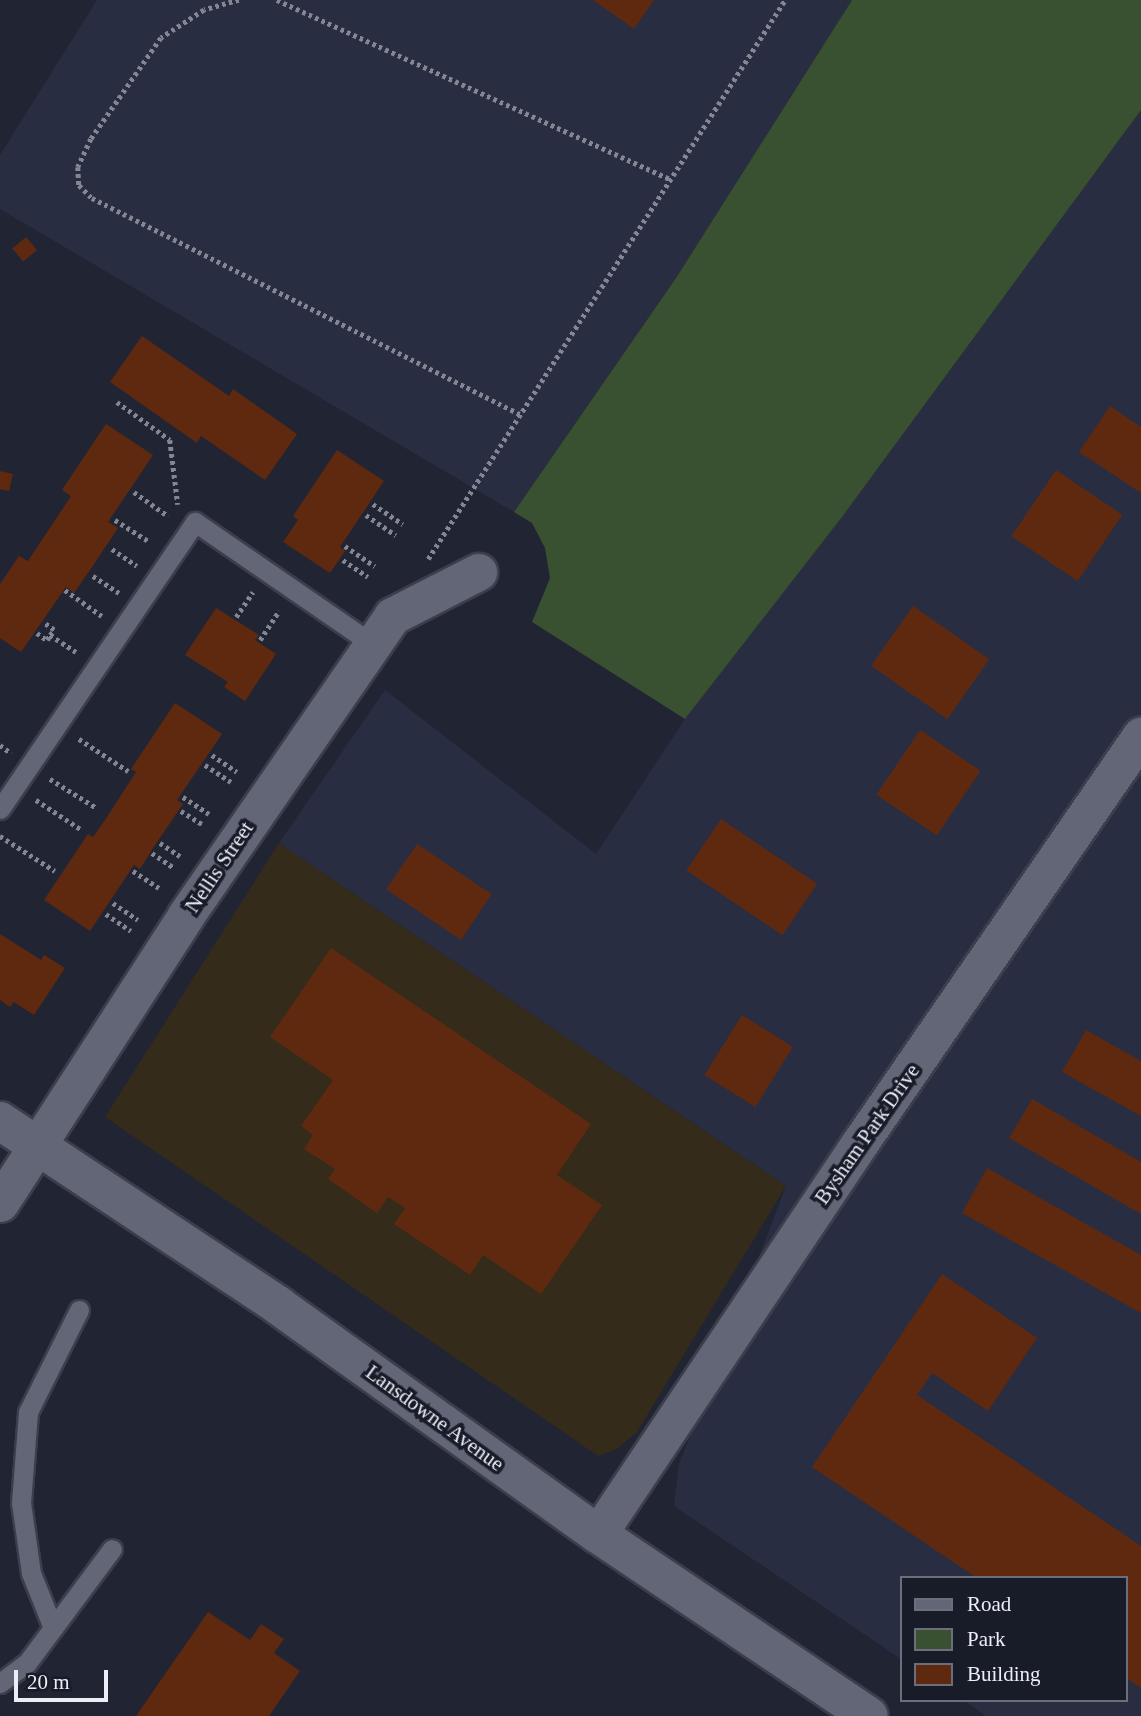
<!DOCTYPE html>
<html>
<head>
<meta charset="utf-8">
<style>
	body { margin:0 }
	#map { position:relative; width:1141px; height:1716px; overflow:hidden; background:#212432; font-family:"Times New Roman",serif }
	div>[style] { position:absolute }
	.commercial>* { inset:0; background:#342b1b }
	.built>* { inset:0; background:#292d41 }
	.green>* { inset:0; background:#395031 }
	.building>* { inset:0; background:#5f2910; transform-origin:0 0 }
	.path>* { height:4.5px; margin-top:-2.25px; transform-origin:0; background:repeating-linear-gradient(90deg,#848793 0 3.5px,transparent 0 7px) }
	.roads { filter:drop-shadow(2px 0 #3c3e4b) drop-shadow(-2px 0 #3c3e4b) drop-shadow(0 2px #3c3e4b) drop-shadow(0 -2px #3c3e4b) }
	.service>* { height:19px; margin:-9.5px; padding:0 9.5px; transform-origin:9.5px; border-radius:9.5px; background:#636677 }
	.minor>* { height:37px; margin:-18.5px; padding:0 18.5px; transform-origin:18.5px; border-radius:18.5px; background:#636677 }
	.secondary>* { height:38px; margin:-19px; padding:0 19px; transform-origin:19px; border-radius:19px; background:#636677 }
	span { translate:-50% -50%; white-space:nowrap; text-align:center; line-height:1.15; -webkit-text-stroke:7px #181b28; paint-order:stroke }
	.street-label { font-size:21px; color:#ebedf7 }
	.legend { position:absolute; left:900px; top:1576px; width:228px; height:126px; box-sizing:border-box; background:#181b28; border:2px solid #6c6f7b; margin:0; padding:9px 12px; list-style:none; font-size:21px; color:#ebedf7 }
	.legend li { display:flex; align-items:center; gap:14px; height:35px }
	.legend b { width:35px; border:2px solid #6c6f7b }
	.scale { position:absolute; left:14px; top:1670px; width:94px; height:32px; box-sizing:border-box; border:4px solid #ebedf7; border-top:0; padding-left:9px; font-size:21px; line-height:24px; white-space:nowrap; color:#ebedf7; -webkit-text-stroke:5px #181b28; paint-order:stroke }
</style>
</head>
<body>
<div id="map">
	<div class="commercial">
		<i style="clip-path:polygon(279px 843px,786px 1186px,637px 1432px,617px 1449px,598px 1456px,105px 1117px)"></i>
	</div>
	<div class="built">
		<i style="clip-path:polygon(97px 0,852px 0,676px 278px,514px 512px,0 209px,0 155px)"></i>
		<i style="clip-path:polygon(1141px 110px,1141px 1716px,986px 1716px,963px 1700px,1125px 1700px,1125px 1578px,901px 1578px,901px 1659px,674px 1506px,679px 1464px,786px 1186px,279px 843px,385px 690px,596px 854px,685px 719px,842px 517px)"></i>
	</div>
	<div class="green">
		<i style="clip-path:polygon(852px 0,1141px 0,1141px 110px,842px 517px,685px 719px,532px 622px,550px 578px,545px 548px,532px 523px,514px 512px,676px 278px)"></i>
	</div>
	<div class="building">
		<i style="clip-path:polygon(593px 0,654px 0,634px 29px)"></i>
		<i style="left:26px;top:237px;width:17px;height:18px;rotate:50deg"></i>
		<i style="clip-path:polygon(142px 336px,229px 396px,233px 389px,297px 434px,265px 480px,201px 436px,197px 443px,110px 382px)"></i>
		<i style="clip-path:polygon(1110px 406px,1141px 427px,1141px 493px,1079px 452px)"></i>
		<i style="clip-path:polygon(106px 424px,153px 455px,108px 522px,118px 528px,88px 573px,74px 593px,66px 587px,21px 652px,0 638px,0 584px,19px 556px,28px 561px,71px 496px,62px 490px)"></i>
		<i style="clip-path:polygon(337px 450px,384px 481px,340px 547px,345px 551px,330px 573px,283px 542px,298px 520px,293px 516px)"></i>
		<i style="left:1056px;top:470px;width:80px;height:80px;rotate:34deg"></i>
		<i style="clip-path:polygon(0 471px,13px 474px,9px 491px,0 489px)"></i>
		<i style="left:913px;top:606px;width:93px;height:73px;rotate:35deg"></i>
		<i style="clip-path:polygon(216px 608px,259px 635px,255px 640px,276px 654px,245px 701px,224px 687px,228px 682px,185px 655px)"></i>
		<i style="clip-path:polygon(175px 703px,222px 734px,177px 800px,183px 804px,153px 848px,140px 869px,134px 865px,90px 931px,44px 900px,88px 834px,93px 837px,107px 817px,136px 772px,131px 769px)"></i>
		<i style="left:920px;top:730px;width:73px;height:78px;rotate:34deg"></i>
		<i style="left:721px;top:819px;width:116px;height:62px;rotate:34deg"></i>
		<i style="left:417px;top:844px;width:90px;height:55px;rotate:34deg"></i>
		<i style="clip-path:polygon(0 934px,41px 960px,44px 955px,65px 968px,34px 1015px,14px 1002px,10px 1007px,0 1000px)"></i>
		<i style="clip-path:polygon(331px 948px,591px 1124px,557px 1175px,602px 1205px,541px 1294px,483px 1255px,470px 1275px,394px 1224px,405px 1208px,388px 1197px,377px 1213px,328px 1179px,335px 1169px,304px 1149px,313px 1135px,301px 1126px,333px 1080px,270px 1037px)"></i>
		<i style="left:742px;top:1015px;width:60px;height:71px;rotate:32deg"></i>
		<i style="clip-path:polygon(1086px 1030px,1141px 1061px,1141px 1116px,1062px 1072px)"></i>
		<i style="clip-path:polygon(1032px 1099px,1141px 1162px,1141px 1214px,1009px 1138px)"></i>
		<i style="clip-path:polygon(987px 1168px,1141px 1255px,1141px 1313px,962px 1213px)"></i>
		<i style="clip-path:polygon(942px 1274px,1037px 1338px,988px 1411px,932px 1373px,917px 1395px,1141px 1546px,1141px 1688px,1125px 1677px,1125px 1578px,977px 1578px,812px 1467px)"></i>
		<i style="clip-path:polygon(208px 1612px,250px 1640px,261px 1624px,284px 1639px,274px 1653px,300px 1671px,269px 1716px,136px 1716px)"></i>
	</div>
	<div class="path">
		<i style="left:239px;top:0;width:36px;rotate:164deg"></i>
		<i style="left:204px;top:10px;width:51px;rotate:146.9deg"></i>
		<i style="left:161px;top:38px;width:123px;rotate:124.7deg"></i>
		<i style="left:91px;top:139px;width:31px;rotate:115deg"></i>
		<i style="left:78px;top:167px;width:18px;rotate:87deg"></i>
		<i style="left:79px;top:185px;width:18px;rotate:45deg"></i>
		<i style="left:92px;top:198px;width:479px;rotate:26.8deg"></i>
		<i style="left:277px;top:0;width:432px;rotate:24.5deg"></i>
		<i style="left:117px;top:402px;width:65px;rotate:35.6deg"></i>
		<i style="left:170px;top:440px;width:65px;rotate:83deg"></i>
		<i style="left:134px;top:492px;width:42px;rotate:35.2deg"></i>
		<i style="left:373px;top:504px;width:36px;rotate:34deg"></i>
		<i style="left:366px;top:515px;width:36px;rotate:34deg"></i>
		<i style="left:115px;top:520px;width:41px;rotate:32.2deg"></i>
		<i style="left:345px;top:546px;width:36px;rotate:34deg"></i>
		<i style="left:112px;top:549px;width:30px;rotate:34deg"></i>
		<i style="left:428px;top:559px;width:663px;rotate:-57.44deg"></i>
		<i style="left:343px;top:560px;width:30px;rotate:34deg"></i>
		<i style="left:93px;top:576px;width:31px;rotate:33deg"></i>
		<i style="left:65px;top:590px;width:45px;rotate:35.1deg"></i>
		<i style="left:236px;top:617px;width:30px;rotate:-56deg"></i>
		<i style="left:37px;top:633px;width:12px;rotate:35deg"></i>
		<i style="left:47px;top:640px;width:6px;rotate:-59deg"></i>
		<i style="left:50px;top:635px;width:6px;rotate:-51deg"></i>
		<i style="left:54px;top:630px;width:12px;rotate:-145deg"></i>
		<i style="left:50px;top:635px;width:31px;rotate:33deg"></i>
		<i style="left:260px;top:640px;width:35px;rotate:-57deg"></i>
		<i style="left:79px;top:739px;width:59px;rotate:33.1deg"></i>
		<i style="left:0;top:745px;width:14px;rotate:36deg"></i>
		<i style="left:212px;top:755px;width:30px;rotate:34deg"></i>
		<i style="left:205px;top:765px;width:31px;rotate:33deg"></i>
		<i style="left:50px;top:779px;width:53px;rotate:31.9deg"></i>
		<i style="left:183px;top:797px;width:31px;rotate:33deg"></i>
		<i style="left:36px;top:800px;width:55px;rotate:33.1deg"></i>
		<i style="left:181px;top:811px;width:25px;rotate:32deg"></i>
		<i style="left:0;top:836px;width:65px;rotate:32.5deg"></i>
		<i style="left:160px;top:843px;width:24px;rotate:33deg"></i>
		<i style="left:152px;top:853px;width:25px;rotate:34deg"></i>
		<i style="left:133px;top:871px;width:31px;rotate:33deg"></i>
		<i style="left:113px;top:903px;width:30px;rotate:34deg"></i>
		<i style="left:106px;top:914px;width:30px;rotate:34deg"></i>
	</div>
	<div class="roads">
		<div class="service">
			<i style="left:0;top:809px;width:347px;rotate:-55.8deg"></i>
			<i style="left:195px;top:522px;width:214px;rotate:34.5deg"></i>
			<i style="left:53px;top:1628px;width:59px;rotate:-111.8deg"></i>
			<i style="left:31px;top:1573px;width:71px;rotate:-98.1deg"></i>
			<i style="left:21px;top:1503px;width:91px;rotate:-85.6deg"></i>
			<i style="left:28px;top:1412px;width:114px;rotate:-63.4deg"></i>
			<i style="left:0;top:1683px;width:34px;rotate:-37deg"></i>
			<i style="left:27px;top:1663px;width:142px;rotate:-53.3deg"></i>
		</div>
		<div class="minor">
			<i style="left:0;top:1203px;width:343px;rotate:-57.1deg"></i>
			<i style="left:186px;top:915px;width:363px;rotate:-55.4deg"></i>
			<i style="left:392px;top:616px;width:97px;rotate:-27.1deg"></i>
			<i style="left:598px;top:1534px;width:466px;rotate:-56.2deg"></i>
			<i style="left:857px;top:1147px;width:500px;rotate:-55.4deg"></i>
		</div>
		<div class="secondary">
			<i style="left:0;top:1121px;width:335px;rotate:33.5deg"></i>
			<i style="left:279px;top:1306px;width:392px;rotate:35.6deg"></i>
			<i style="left:598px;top:1534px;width:326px;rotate:33.9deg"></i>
		</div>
	</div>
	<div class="street-label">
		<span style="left:219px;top:867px;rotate:-56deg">Nellis Street</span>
		<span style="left:867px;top:1134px;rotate:-55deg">Bysham Park Drive</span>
		<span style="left:435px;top:1418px;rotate:36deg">Lansdowne Avenue</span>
	</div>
	<ul class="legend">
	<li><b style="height:9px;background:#636677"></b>Road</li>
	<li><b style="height:19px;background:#395031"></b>Park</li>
	<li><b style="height:19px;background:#5f2910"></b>Building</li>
	</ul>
	<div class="scale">20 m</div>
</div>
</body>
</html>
